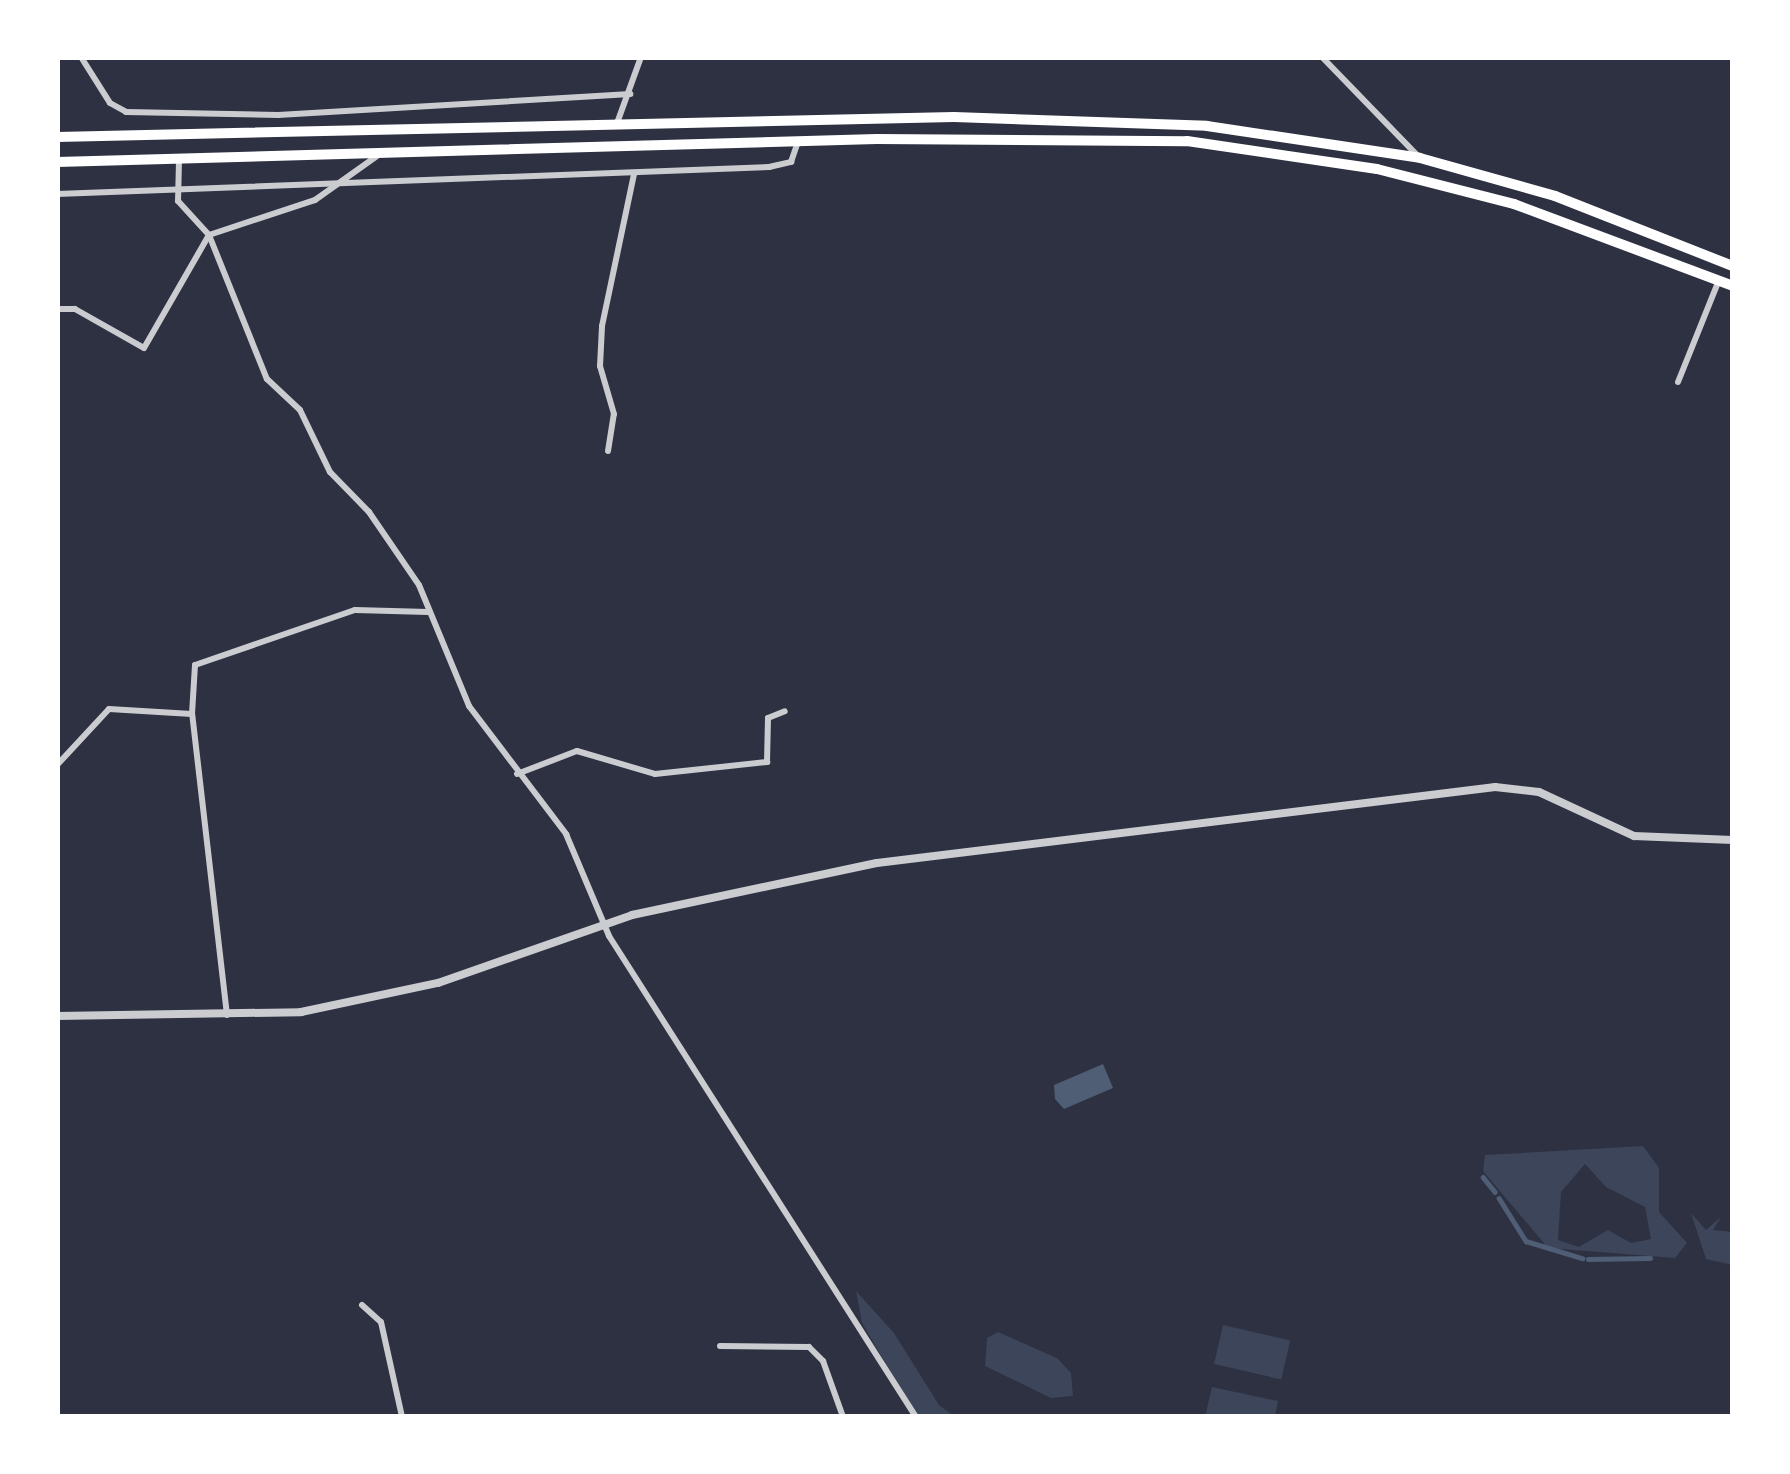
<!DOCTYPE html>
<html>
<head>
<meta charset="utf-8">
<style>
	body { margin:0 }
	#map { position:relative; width:1790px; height:1474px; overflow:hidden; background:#2d3142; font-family:"Zilla Slab",serif }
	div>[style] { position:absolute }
	.green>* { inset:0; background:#3c4559; transform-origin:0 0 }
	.water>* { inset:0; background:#4f5d75 }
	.stream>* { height:4.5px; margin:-2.25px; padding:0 2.25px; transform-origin:2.25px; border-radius:2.25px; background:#4f5d75 }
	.minor>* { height:6px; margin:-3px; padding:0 3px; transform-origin:3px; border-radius:3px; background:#caccd0 }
	.tertiary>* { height:8px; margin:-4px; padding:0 4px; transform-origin:4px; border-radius:4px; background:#caccd0 }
	.trunk>* { height:10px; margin:-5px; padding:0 5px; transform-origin:5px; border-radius:5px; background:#fff }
	span { translate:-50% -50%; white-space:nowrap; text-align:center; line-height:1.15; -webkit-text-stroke:12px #fff; paint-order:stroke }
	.frame { position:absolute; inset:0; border:60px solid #fff; pointer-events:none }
</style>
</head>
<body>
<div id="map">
	<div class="green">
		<i style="clip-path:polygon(evenodd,1643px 1146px,1659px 1168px,1659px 1212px,1687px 1243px,1675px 1258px,1548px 1248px,1483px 1171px,1485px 1155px,1643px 1146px,1585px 1164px,1606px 1187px,1645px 1207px,1651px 1239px,1631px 1243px,1608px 1230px,1579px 1247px,1558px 1240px,1561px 1192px,1585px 1164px)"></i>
		<i style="clip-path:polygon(1691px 1213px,1706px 1230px,1721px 1217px,1713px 1230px,1733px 1232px,1733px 1265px,1706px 1259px)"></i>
		<i style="clip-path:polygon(856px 1291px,894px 1333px,939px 1405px,955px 1417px,917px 1417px,862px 1323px)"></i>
		<i style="left:1223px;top:1325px;width:69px;height:40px;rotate:13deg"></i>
		<i style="clip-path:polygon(998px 1332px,1057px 1358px,1071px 1373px,1073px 1396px,1051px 1398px,985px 1366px,987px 1338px)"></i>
		<i style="clip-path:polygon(1212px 1387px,1278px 1401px,1275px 1417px,1205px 1417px)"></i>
	</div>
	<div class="water">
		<i style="clip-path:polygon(1103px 1064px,1113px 1088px,1064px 1109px,1055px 1099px,1054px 1085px)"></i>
	</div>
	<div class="stream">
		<i style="left:1483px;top:1177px;width:19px;rotate:51deg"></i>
		<i style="left:1499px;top:1198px;width:51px;rotate:57.9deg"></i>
		<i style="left:1526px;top:1241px;width:59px;rotate:16.9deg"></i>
		<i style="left:1588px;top:1259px;width:62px;rotate:-0.9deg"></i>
	</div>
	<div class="minor">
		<i style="left:81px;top:57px;width:54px;rotate:57.8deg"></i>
		<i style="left:110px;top:103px;width:18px;rotate:29deg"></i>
		<i style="left:126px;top:112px;width:152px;rotate:1.1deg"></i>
		<i style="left:278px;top:115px;width:353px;rotate:-3.4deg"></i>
		<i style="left:1322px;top:57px;width:138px;rotate:45.9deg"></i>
		<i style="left:616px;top:126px;width:73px;rotate:-70.1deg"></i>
		<i style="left:179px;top:161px;width:40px;rotate:91.4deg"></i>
		<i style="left:178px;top:201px;width:46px;rotate:47.6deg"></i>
		<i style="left:209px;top:235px;width:155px;rotate:68.1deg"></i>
		<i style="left:267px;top:379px;width:45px;rotate:43.2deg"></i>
		<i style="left:300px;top:410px;width:69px;rotate:64.2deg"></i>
		<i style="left:330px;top:472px;width:56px;rotate:45.7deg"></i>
		<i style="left:369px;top:512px;width:88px;rotate:55.6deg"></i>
		<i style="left:419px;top:585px;width:131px;rotate:67.5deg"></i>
		<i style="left:469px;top:706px;width:161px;rotate:52.8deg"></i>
		<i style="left:566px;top:834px;width:111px;rotate:67.1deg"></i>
		<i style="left:609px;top:936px;width:571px;rotate:57.45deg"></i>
		<i style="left:57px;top:194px;width:713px;rotate:-2.17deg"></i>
		<i style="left:769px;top:167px;width:23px;rotate:-13deg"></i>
		<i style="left:791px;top:162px;width:21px;rotate:-71deg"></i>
		<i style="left:57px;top:309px;width:18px"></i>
		<i style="left:75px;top:309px;width:79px;rotate:29.5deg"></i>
		<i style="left:144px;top:348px;width:130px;rotate:-60.1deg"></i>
		<i style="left:209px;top:235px;width:112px;rotate:-18.3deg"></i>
		<i style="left:315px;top:200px;width:76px;rotate:-35.4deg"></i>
		<i style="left:1678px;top:382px;width:110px;rotate:-68.1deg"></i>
		<i style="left:608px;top:451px;width:37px;rotate:-81deg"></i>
		<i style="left:614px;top:414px;width:50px;rotate:-106.3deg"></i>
		<i style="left:600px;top:366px;width:40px;rotate:-87.1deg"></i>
		<i style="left:602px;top:326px;width:155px;rotate:-78.1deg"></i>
		<i style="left:57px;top:765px;width:76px;rotate:-47.1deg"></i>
		<i style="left:109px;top:709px;width:83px;rotate:3.4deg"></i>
		<i style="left:517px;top:774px;width:64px;rotate:-21deg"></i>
		<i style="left:577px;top:751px;width:81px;rotate:16.4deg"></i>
		<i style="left:655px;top:774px;width:113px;rotate:-6.1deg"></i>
		<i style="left:767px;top:762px;width:44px;rotate:-88.7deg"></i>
		<i style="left:768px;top:718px;width:18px;rotate:-22deg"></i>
		<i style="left:227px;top:1015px;width:303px;rotate:-96.6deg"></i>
		<i style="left:192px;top:714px;width:49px;rotate:-86.5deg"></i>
		<i style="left:195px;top:665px;width:169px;rotate:-19deg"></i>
		<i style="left:355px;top:610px;width:73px;rotate:1.6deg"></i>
		<i style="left:362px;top:1305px;width:25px;rotate:42deg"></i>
		<i style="left:381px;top:1322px;width:97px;rotate:77.5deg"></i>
		<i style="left:720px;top:1346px;width:89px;rotate:0.6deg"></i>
		<i style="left:809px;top:1347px;width:20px;rotate:45deg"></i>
		<i style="left:823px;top:1361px;width:59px;rotate:70.3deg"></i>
	</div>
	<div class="tertiary">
		<i style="left:57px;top:1016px;width:244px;rotate:-0.9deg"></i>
		<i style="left:301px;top:1012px;width:140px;rotate:-12deg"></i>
		<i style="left:438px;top:983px;width:206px;rotate:-19.3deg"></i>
		<i style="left:632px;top:915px;width:250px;rotate:-12deg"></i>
		<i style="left:877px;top:863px;width:623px;rotate:-7.01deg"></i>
		<i style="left:1495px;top:787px;width:44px;rotate:6.5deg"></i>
		<i style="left:1539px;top:792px;width:105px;rotate:24.9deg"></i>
		<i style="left:1634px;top:836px;width:99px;rotate:2.3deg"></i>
	</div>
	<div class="trunk">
		<i style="left:57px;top:137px;width:897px;rotate:-1.28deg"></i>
		<i style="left:954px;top:117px;width:253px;rotate:2deg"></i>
		<i style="left:1207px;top:126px;width:215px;rotate:8.5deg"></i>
		<i style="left:1420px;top:158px;width:140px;rotate:15.7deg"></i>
		<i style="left:1555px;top:196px;width:191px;rotate:21.5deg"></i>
		<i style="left:57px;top:162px;width:820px;rotate:-1.61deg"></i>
		<i style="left:877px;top:139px;width:310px;rotate:0.4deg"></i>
		<i style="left:1187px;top:141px;width:192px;rotate:8.4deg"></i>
		<i style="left:1377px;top:169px;width:141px;rotate:14.3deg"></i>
		<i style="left:1514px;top:204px;width:234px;rotate:20.5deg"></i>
	</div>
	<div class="frame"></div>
</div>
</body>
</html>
